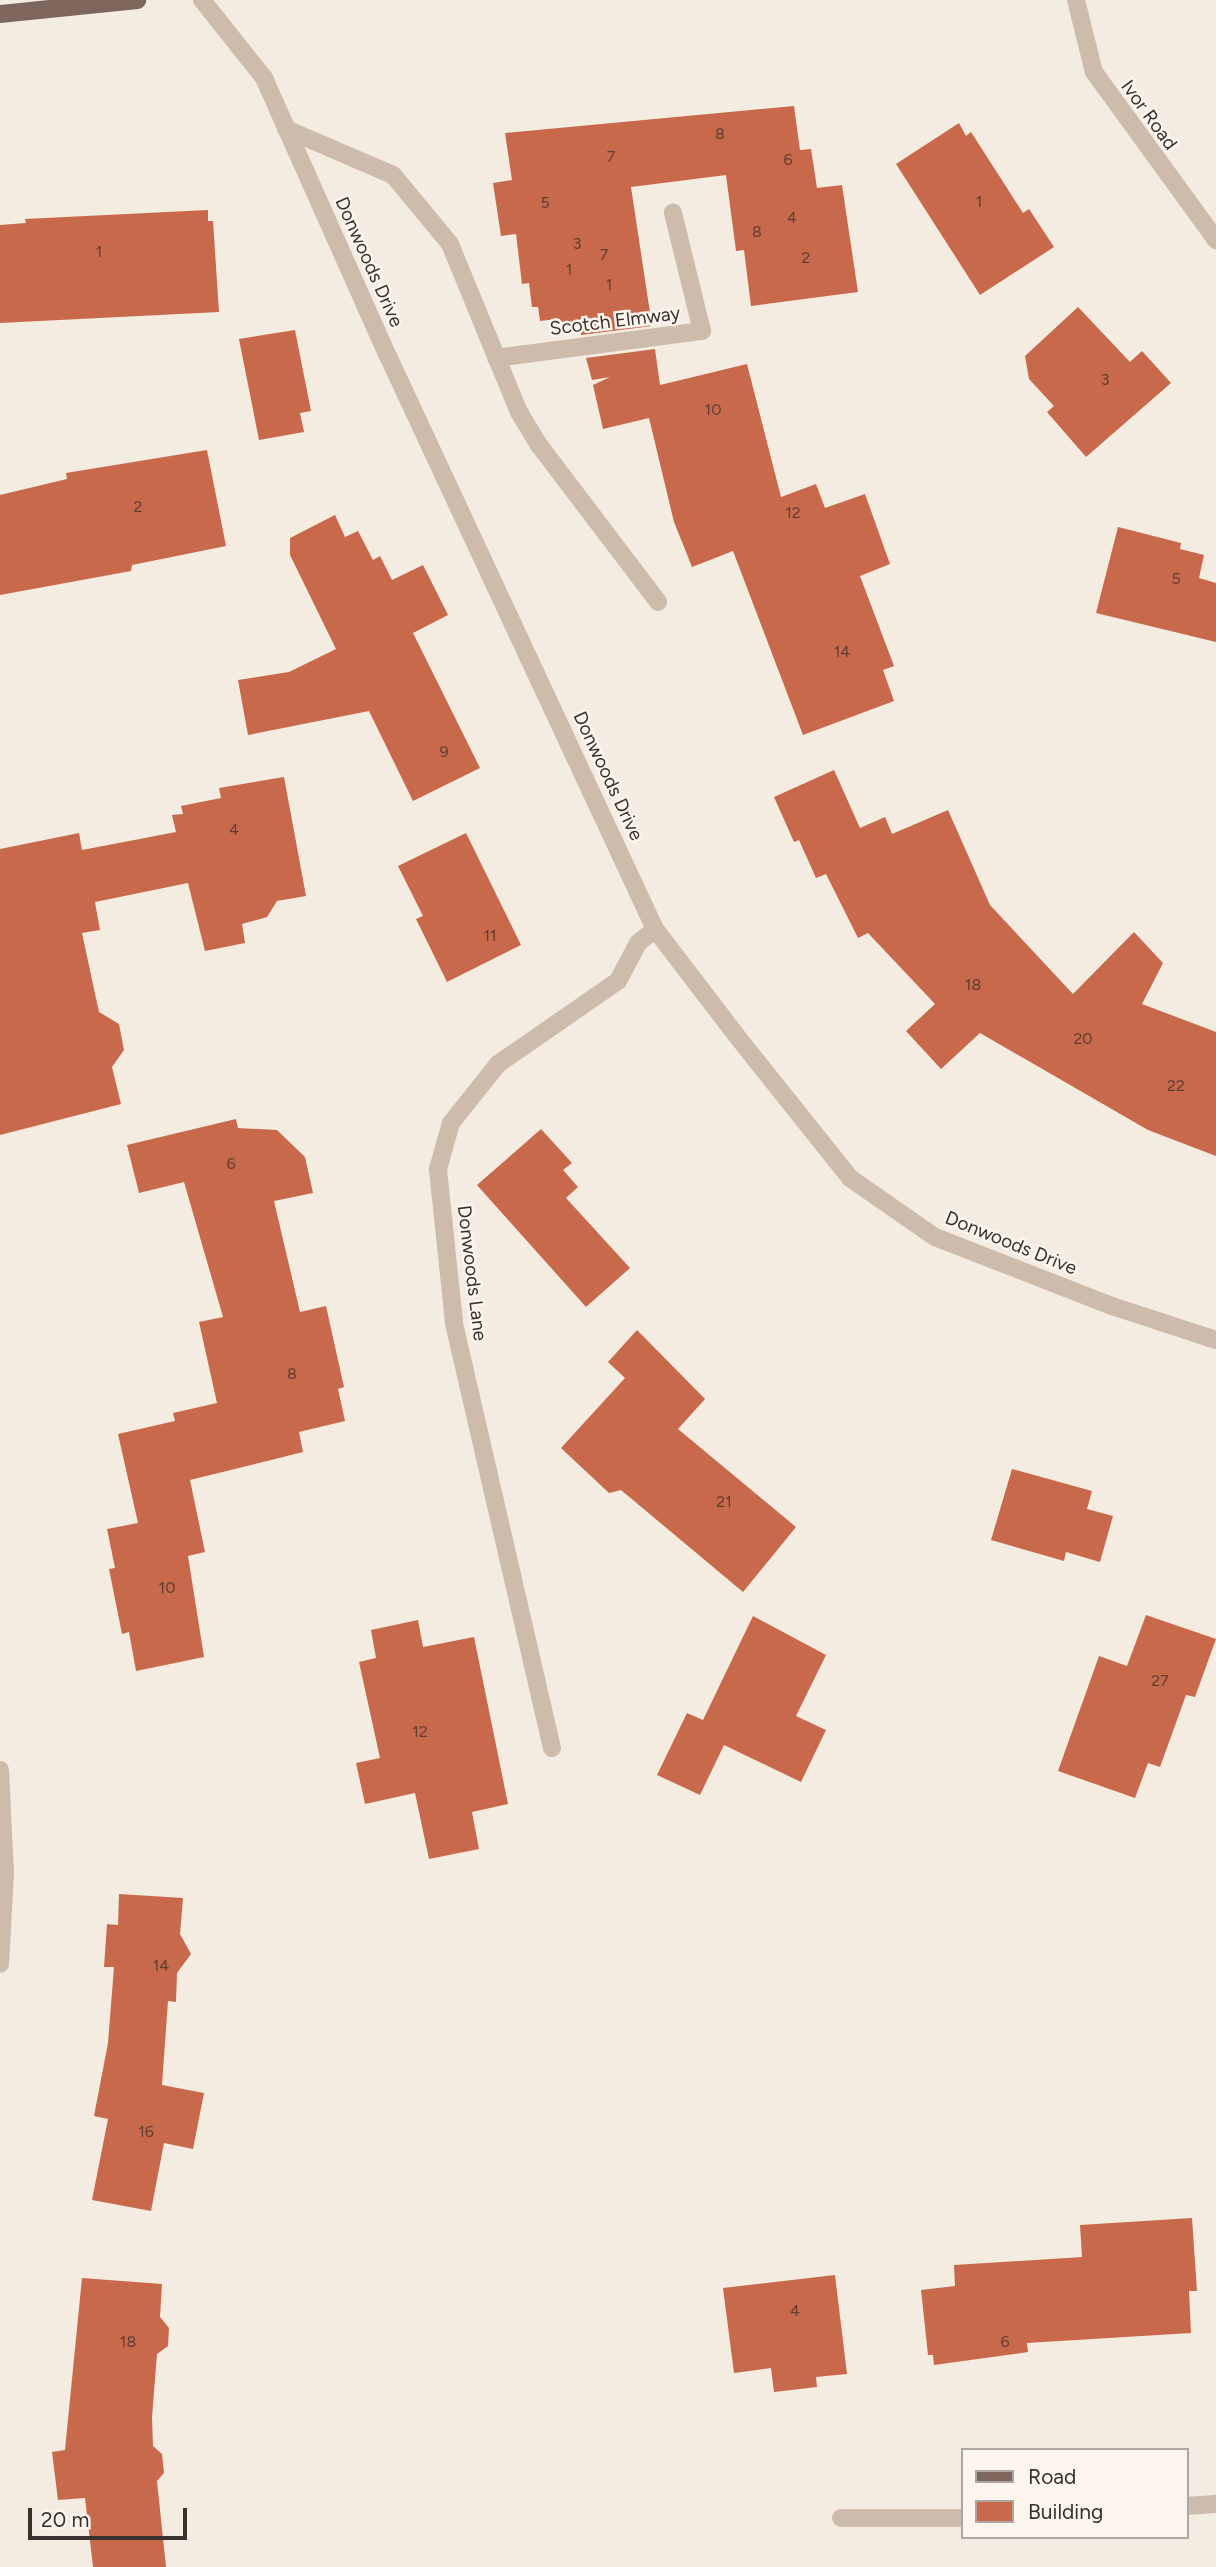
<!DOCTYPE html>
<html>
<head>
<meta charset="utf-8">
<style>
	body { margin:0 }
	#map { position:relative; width:1216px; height:2567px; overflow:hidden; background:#f4ebe1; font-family:Figtree,sans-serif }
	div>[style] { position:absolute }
	.building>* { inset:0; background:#c8694b }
	.street>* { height:18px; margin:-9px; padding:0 9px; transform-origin:9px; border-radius:9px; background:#cdbbac }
	.primary>* { height:18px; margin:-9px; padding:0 9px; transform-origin:9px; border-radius:9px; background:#7d675c }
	span { translate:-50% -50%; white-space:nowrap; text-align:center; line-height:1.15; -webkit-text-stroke:5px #fbf5ee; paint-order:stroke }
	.number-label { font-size:16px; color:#5e3e33 }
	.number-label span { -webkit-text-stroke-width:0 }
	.street-label { font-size:19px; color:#3b302b }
	.legend { position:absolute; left:961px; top:2448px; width:228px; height:91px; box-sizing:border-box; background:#fbf5ee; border:2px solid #aea6a0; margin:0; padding:9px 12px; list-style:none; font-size:21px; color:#3b302b }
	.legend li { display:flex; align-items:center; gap:14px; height:35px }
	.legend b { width:35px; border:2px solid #aea6a0 }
	.scale { position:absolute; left:28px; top:2508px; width:159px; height:32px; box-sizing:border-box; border:4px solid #3b302b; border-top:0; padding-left:9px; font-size:21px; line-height:24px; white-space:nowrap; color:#3b302b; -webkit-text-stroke:5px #fbf5ee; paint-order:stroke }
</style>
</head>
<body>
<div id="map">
	<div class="building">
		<i style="clip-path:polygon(794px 106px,800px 150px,811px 149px,817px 188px,842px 185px,858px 292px,751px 306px,744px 250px,736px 251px,726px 175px,631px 187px,652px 326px,581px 335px,579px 324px,559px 327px,557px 319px,540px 321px,538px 307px,532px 307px,529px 283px,522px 284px,516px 234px,501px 236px,493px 183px,512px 180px,505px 133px)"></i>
		<i style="clip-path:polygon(959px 123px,966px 136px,971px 132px,1023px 213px,1029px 209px,1054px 247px,980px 295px,896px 164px)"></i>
		<i style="clip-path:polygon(208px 210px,208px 221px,213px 221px,219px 312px,0 323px,0 225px,26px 223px,25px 219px)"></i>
		<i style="clip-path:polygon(1078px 307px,1130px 362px,1142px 351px,1171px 383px,1086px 457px,1047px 412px,1054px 406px,1029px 379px,1025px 356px)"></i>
		<i style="clip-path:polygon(295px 330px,311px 411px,300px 413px,304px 432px,259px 440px,239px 339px)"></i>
		<i style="clip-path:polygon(655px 349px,660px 385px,747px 364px,781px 497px,816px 484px,825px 508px,865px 494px,890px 564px,860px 576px,894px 666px,883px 670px,894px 701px,803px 735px,733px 551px,692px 567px,674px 522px,649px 418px,603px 429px,593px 385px,610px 377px,592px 380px,586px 358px)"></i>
		<i style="clip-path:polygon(207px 450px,226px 546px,132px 565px,131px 571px,0 595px,0 495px,67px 479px,66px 473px)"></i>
		<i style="clip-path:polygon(335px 515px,345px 537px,358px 531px,373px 560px,380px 556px,392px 580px,423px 565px,448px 615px,413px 633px,480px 768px,413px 801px,369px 711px,248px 735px,238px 680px,289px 672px,336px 649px,290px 555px,290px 538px)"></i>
		<i style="clip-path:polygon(1118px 527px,1181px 543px,1180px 549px,1204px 555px,1199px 578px,1216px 583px,1216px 642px,1096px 613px)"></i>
		<i style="clip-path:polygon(834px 770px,860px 828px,885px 817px,892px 834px,948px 810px,990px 905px,1073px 994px,1134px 932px,1163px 963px,1142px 1004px,1216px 1032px,1216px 1156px,1148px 1130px,980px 1033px,941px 1069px,906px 1031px,935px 1004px,868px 933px,858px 938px,826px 874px,816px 878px,799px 840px,794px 842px,774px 797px)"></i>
		<i style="clip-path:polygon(284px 777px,306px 896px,277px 901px,267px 917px,242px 924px,245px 943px,205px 951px,188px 883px,95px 902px,100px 930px,82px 933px,99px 1012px,119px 1024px,124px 1050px,112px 1067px,121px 1104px,0 1135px,0 849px,79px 833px,82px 850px,176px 832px,172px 815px,183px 814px,181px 806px,221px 798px,219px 788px)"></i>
		<i style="clip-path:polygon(466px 833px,521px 945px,447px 982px,416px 919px,423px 916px,398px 866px)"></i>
		<i style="clip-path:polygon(236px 1119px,238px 1128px,277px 1130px,305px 1157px,313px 1193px,274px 1201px,300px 1312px,326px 1306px,344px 1387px,338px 1389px,345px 1421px,299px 1432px,303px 1452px,190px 1480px,205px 1552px,188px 1556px,204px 1657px,136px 1671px,129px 1632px,122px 1634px,109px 1569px,115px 1568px,107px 1529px,138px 1523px,118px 1434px,175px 1421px,173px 1413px,217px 1403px,199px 1322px,223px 1317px,184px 1182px,139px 1193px,127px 1145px)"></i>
		<i style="clip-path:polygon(541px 1129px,572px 1163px,563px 1170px,578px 1187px,566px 1198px,630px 1268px,586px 1307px,477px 1185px)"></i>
		<i style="clip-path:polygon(637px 1330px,705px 1399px,678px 1429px,796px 1527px,743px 1592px,621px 1490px,609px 1493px,561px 1448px,625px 1378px,608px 1362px)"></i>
		<i style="clip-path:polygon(1012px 1469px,1092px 1491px,1087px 1509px,1113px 1516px,1100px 1562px,1066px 1552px,1064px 1561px,991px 1540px)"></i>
		<i style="clip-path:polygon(1146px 1615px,1216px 1639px,1195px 1697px,1186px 1695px,1160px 1767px,1148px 1763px,1135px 1798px,1058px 1771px,1099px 1656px,1127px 1666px)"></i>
		<i style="clip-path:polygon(753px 1616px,826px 1655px,796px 1716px,826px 1730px,801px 1782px,724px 1745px,700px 1795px,657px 1775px,687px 1713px,703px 1720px)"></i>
		<i style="clip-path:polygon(418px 1620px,423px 1647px,474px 1637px,508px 1804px,472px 1812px,479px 1849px,429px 1859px,415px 1793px,365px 1804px,356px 1763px,380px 1758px,359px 1662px,376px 1658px,371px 1630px)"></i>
		<i style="clip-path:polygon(119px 1894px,183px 1898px,180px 1934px,191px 1954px,177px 1973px,176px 2002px,168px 2001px,162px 2085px,204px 2093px,193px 2149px,164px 2143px,151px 2211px,92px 2200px,108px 2119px,94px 2116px,108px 2043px,114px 1967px,104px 1967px,107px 1924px,118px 1925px)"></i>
		<i style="clip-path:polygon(1192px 2218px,1197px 2291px,1189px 2291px,1191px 2333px,1027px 2343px,1028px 2352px,934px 2365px,933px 2355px,928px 2355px,921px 2290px,955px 2286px,954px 2265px,1082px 2257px,1080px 2225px)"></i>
		<i style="clip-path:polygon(835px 2275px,847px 2374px,816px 2377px,817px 2387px,774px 2392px,771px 2368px,734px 2373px,723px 2288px)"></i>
		<i style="clip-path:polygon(82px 2278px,162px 2284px,160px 2317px,169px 2328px,168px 2346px,157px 2354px,152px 2417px,153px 2446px,162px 2454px,164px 2473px,157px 2481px,166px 2567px,93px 2567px,85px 2498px,58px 2500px,52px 2452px,65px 2450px)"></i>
	</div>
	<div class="street">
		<i style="left:202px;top:0;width:100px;rotate:51.5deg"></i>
		<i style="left:264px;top:78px;width:304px;rotate:66deg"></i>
		<i style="left:388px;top:356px;width:632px;rotate:65.02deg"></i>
		<i style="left:655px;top:929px;width:133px;rotate:52.6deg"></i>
		<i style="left:736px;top:1035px;width:183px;rotate:51.4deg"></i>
		<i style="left:850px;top:1178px;width:103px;rotate:34.8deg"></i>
		<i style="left:935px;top:1237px;width:190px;rotate:21.3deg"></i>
		<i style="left:1112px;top:1306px;width:109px;rotate:18.1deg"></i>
		<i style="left:1076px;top:0;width:74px;rotate:76deg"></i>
		<i style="left:1094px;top:72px;width:208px;rotate:54deg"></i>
		<i style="left:286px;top:129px;width:116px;rotate:23.3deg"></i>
		<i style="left:393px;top:175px;width:89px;rotate:50.4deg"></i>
		<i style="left:450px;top:244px;width:182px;rotate:67.7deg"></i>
		<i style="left:519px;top:412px;width:39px;rotate:59deg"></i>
		<i style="left:539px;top:445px;width:197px;rotate:52.8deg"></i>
		<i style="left:496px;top:358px;width:208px;rotate:-7.5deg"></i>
		<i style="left:702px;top:331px;width:122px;rotate:-103.8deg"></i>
		<i style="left:552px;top:1748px;width:437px;rotate:-103deg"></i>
		<i style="left:454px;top:1322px;width:154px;rotate:-96deg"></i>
		<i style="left:438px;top:1169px;width:48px;rotate:-74.2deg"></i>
		<i style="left:451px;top:1123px;width:75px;rotate:-51.5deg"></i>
		<i style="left:498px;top:1064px;width:146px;rotate:-34.7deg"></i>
		<i style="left:618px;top:981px;width:43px;rotate:-62.2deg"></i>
		<i style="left:638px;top:943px;width:22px;rotate:-39deg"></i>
		<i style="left:0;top:1770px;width:103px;rotate:87.2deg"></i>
		<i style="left:5px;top:1873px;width:91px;rotate:93.1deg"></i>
		<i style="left:1186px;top:2506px;width:30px;rotate:-4deg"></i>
		<i style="left:841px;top:2518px;width:121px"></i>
	</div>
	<div class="primary">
		<i style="left:0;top:14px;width:138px;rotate:-5.8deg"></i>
	</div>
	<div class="number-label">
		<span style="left:720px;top:134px">8</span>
		<span style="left:611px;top:157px">7</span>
		<span style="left:788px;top:160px">6</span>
		<span style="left:979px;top:202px">1</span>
		<span style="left:545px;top:203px">5</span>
		<span style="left:792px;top:218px">4</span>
		<span style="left:757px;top:232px">8</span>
		<span style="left:577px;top:244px">3</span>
		<span style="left:99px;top:252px">1</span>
		<span style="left:604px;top:255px">7</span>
		<span style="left:806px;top:258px">2</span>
		<span style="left:569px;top:270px">1</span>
		<span style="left:609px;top:285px">1</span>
		<span style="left:1105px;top:380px">3</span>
		<span style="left:713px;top:410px">10</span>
		<span style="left:138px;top:507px">2</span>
		<span style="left:793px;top:513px">12</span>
		<span style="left:1176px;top:579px">5</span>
		<span style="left:842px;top:652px">14</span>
		<span style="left:444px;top:752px">9</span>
		<span style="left:234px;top:830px">4</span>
		<span style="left:490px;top:936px">11</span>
		<span style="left:973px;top:985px">18</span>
		<span style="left:1083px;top:1039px">20</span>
		<span style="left:1176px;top:1086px">22</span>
		<span style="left:231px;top:1164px">6</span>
		<span style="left:292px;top:1374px">8</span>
		<span style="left:724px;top:1502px">21</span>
		<span style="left:167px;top:1588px">10</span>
		<span style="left:1160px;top:1681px">27</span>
		<span style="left:420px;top:1732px">12</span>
		<span style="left:161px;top:1966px">14</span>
		<span style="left:146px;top:2132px">16</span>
		<span style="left:795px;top:2311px">4</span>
		<span style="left:128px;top:2342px">18</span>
		<span style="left:1005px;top:2342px">6</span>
	</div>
	<div class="street-label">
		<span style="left:1149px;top:115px;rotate:54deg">Ivor Road</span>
		<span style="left:369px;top:262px;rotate:66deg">Donwoods Drive</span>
		<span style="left:615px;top:321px;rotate:-7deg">Scotch Elmway</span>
		<span style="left:608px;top:776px;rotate:65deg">Donwoods Drive</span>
		<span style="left:1011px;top:1243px;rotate:22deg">Donwoods Drive</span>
		<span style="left:472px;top:1273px;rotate:83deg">Donwoods Lane</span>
	</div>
	<ul class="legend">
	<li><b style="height:9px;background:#7d675c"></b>Road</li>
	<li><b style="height:19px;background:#c8694b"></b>Building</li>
	</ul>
	<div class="scale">20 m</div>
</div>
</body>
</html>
